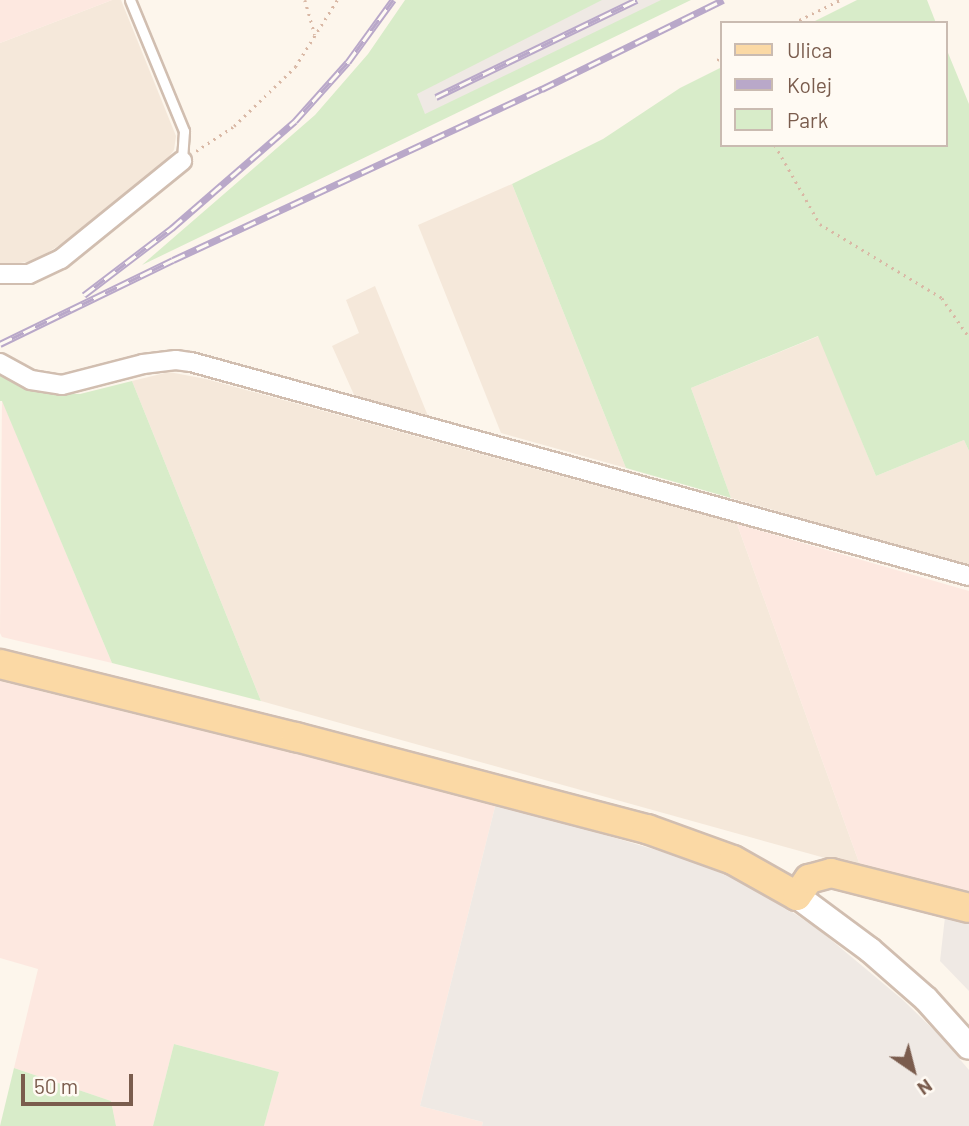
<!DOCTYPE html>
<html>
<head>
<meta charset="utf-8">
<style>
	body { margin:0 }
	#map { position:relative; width:969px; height:1126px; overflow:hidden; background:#fdf6ec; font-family:Barlow,sans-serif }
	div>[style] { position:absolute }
	.residential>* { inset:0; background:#f5e8da }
	.commercial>* { inset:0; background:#fde8e0 }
	.industrial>* { inset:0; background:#efe9e4 }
	.green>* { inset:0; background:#d8ecc9 }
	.path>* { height:2.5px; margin-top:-1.25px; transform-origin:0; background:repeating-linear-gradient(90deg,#d9b8a5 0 2px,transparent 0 7px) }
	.roads { filter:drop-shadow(2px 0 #d1beb0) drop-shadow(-2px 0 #d1beb0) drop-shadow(0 2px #d1beb0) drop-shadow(0 -2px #d1beb0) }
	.lane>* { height:9px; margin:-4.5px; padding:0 4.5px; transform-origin:4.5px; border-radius:4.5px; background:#fff }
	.street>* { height:18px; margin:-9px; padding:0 9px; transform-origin:9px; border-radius:9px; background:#fff }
	.secondary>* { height:24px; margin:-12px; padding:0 12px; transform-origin:12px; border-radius:12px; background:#fff }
	.primary>* { height:28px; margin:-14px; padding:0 14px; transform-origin:14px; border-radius:14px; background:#fbd9a5 }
	.rail>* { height:7px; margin-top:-3.5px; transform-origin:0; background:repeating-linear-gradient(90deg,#fffaf3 0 13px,#b9a8c9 0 26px); box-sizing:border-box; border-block:2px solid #b9a8c9 }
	span { translate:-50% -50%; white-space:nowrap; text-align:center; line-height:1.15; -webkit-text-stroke:5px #fffaf3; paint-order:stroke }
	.legend { position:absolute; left:720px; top:21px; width:228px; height:126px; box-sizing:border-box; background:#fffaf3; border:2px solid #cabbb1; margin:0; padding:9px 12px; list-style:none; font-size:21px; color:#7a5c4d }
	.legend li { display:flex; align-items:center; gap:14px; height:35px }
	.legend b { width:35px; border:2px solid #cabbb1 }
	.north { position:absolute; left:878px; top:1035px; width:70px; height:70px; -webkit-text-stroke:5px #fffaf3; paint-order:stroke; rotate:145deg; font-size:19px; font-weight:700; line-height:28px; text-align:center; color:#7a5c4d }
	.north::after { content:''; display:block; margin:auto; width:24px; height:32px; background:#7a5c4d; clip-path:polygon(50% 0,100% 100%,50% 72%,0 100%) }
	.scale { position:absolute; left:21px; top:1074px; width:112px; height:32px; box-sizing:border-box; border:4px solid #7a5c4d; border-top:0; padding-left:9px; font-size:21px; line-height:24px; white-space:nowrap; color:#7a5c4d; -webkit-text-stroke:5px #fffaf3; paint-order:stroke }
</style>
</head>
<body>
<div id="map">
	<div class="residential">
		<i style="clip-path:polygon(112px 0,121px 0,176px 136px,174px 150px,168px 158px,66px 241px,36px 260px,0 267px,0 43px)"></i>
		<i style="clip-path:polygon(512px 184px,626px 468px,501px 433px,418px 225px)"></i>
		<i style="clip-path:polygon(375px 286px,428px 416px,355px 397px,332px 346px,359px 333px,346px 300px)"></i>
		<i style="clip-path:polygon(819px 336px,876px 476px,964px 440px,969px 451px,969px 566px,731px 498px,691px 388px)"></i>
		<i style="clip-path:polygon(169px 372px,206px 379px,737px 524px,861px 868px,261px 701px,132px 381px)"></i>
	</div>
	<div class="commercial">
		<i style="clip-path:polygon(0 0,112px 0,0 43px)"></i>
		<i style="clip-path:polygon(2px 400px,112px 663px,2px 637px,0 633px)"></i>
		<i style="clip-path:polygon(737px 524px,969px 591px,969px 892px,861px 868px)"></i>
		<i style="clip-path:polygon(0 681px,496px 803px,420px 1106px,483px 1122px,482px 1126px,264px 1126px,279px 1072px,174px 1044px,153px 1126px,116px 1126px,111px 1101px,14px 1068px,38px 969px,0 958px)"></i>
	</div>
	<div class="industrial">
		<i style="clip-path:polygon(598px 0,683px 0,427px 124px,411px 89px)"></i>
		<i style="clip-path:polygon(496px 803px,731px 872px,818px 929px,903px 1000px,939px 1035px,969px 1070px,969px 1126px,482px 1126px,483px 1122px,420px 1106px)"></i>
		<i style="clip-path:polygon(945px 917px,969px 924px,969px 991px,940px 961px)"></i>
	</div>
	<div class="green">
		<i style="clip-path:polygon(405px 0,602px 0,417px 94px,425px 114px,661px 0,691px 0,142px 265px,315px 115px,368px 54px)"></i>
		<i style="clip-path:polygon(857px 0,927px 0,936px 23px,811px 23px)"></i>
		<i style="clip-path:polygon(946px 48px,969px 104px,969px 451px,964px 440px,876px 476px,818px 336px,691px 388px,731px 498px,626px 468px,512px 184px,603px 139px,680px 88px,722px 67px,722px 145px,946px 145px)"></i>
		<i style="clip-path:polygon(0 374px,44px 393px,80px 394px,132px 381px,261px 701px,112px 663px,2px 401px,0 401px)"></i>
		<i style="clip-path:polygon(174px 1044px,279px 1072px,264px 1126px,153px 1126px)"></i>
		<i style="clip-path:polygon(14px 1068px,111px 1101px,116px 1126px,0 1126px)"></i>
	</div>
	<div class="path">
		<i style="left:305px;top:0;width:36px;rotate:74deg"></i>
		<i style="left:793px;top:23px;width:52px;rotate:-26.1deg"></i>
		<i style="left:717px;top:60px;width:5px;rotate:-22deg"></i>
		<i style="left:775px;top:145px;width:91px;rotate:60.3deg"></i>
		<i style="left:820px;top:224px;width:143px;rotate:31.2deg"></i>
		<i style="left:942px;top:298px;width:47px;rotate:55.3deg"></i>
		<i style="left:196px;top:151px;width:45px;rotate:-33.3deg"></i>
		<i style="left:234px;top:126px;width:85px;rotate:-44deg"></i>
		<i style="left:295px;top:67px;width:79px;rotate:-57.9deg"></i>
	</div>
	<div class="roads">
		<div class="lane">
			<i style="left:130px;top:0;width:142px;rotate:67.6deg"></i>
			<i style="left:184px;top:131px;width:30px;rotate:94deg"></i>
		</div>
		<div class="street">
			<i style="left:0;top:274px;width:29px"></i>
			<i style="left:29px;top:274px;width:35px;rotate:-25deg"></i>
			<i style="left:61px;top:259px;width:156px;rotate:-39deg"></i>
			<i style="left:0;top:363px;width:35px;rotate:29deg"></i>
			<i style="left:31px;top:380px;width:31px;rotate:9deg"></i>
			<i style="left:62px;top:385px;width:84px;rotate:-14.5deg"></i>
			<i style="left:143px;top:364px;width:33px;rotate:-7deg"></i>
			<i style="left:176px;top:360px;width:15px;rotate:8deg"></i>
			<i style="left:191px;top:362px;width:807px;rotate:15.38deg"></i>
		</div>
		<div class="secondary">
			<i style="left:797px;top:896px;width:91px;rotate:36.5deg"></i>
			<i style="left:870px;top:950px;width:74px;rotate:41.2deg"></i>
			<i style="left:926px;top:999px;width:64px;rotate:48.1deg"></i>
		</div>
		<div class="primary">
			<i style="left:0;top:664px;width:305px;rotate:13.9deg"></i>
			<i style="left:296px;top:737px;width:363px;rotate:14.7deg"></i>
			<i style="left:647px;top:829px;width:91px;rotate:19.8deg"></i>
			<i style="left:733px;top:860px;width:73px;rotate:29.4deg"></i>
			<i style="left:797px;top:896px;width:21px;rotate:-55deg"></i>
			<i style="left:809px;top:879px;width:23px;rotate:-15deg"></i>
			<i style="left:831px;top:873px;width:142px;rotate:14.2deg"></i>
		</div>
	</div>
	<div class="rail">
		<i style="left:436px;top:97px;width:223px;rotate:-25.8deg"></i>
		<i style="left:84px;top:295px;width:111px;rotate:-37.3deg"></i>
		<i style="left:172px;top:228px;width:163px;rotate:-41deg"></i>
		<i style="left:295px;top:121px;width:79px;rotate:-48.1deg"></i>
		<i style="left:348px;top:62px;width:77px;rotate:-54deg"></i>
		<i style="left:0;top:344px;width:192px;rotate:-25.9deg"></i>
		<i style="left:173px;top:260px;width:407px;rotate:-24.9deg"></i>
		<i style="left:542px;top:89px;width:202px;rotate:-26.2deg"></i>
	</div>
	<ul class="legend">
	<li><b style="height:9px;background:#fbd9a5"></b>Ulica</li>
	<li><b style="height:9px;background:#b9a8c9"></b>Kolej</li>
	<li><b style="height:19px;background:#d8ecc9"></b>Park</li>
	</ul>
	<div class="north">N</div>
	<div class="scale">50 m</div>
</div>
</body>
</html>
